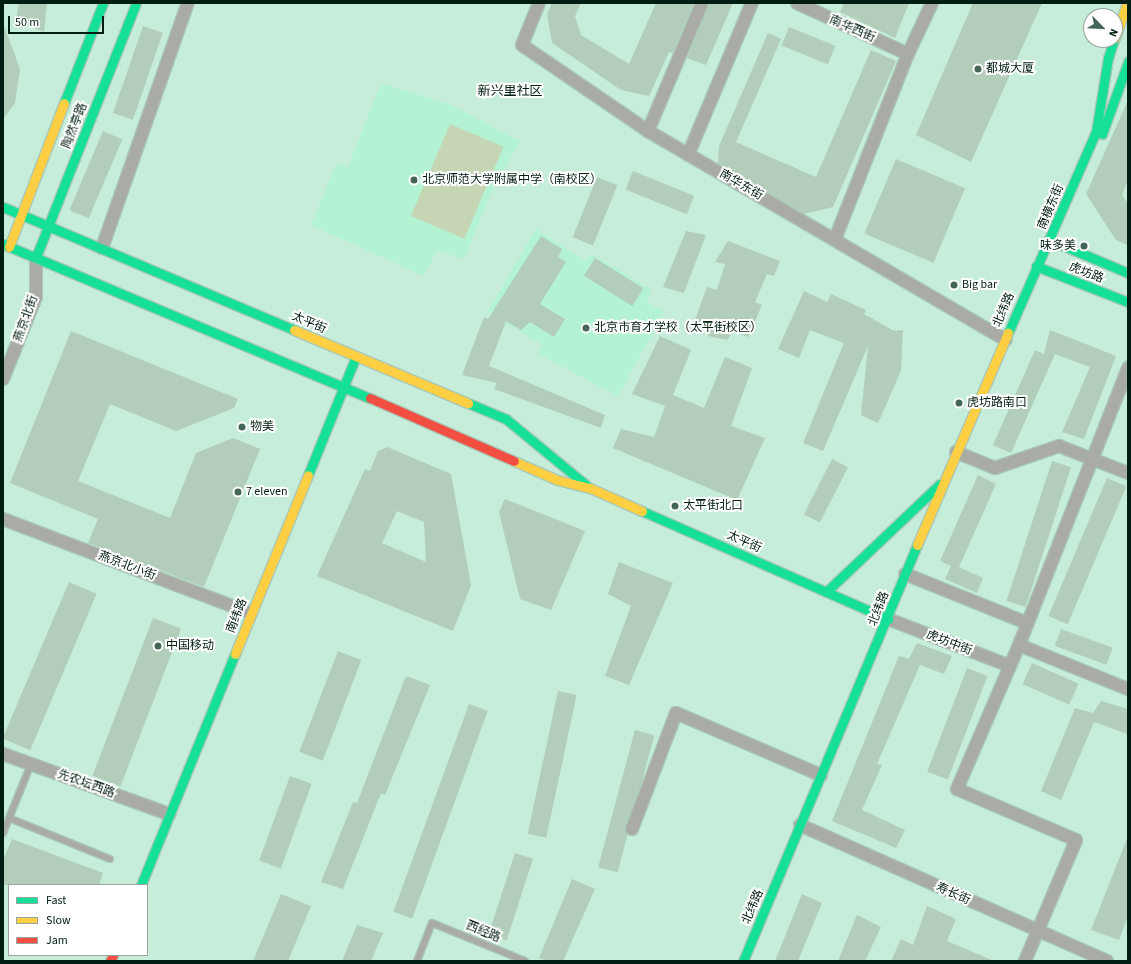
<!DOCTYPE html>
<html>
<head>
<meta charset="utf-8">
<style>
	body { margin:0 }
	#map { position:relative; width:1131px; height:964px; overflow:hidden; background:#c5edd9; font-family:"Source Sans 3","Noto Sans SC",sans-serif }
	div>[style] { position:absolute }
	.built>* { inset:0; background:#b3f3d3 }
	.green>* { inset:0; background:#c6d5b4; transform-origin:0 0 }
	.building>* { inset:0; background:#b2cdba; transform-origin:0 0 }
	.roads { filter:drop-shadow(1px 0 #a9c8b9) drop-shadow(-1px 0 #a9c8b9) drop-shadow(0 1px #a9c8b9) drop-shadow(0 -1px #a9c8b9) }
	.lane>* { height:6px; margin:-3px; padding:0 3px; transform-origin:3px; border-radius:3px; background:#a9aca4 }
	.street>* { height:12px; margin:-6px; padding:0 6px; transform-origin:6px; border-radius:6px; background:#a9aca4 }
	.fast>* { height:9px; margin:-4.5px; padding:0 4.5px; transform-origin:4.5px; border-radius:4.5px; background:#16e098 }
	.slow>* { height:9px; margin:-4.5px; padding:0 4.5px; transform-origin:4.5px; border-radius:4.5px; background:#ffcf43 }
	.jam>* { height:9px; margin:-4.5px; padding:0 4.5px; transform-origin:4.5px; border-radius:4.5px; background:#f24e42 }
	.dots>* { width:11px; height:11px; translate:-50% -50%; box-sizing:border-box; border:2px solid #fff; border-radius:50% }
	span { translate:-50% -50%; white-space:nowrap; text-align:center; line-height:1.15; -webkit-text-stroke:4px #fff; paint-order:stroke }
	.street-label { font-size:12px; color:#001d11 }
	.poi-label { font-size:12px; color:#001d11 }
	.left { translate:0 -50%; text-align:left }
	.right { translate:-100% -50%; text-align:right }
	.neighbourhood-label { font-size:13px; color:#001d11 }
	.frame { position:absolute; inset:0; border:4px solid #001d11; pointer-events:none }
	.legend { position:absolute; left:8px; top:884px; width:140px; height:72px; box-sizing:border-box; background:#fff; border:1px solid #99a5a0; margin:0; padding:5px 7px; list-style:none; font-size:12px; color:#001d11 }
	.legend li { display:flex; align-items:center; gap:8px; height:20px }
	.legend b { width:20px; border:1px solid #99a5a0 }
	.north { position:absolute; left:1083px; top:8px; width:40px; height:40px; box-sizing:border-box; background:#fff; border:1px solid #99a5a0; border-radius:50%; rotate:114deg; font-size:11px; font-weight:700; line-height:16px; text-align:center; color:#001d11 }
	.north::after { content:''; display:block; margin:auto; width:14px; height:18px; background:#456657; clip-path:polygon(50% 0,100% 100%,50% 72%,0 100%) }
	.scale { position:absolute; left:8px; top:16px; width:96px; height:18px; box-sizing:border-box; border:2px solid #001d11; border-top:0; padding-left:5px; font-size:12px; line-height:14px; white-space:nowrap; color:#001d11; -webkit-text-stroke:3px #fff; paint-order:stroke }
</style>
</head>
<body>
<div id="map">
	<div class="built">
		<i style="clip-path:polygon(381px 83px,451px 105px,520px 141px,491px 193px,464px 259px,437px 250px,424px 276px,311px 225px,336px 164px,348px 167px)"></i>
		<i style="clip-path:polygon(536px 229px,585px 261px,591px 254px,652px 290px,646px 301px,664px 312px,618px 396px,538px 354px,542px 345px,488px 311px)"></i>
	</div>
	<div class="green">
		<i style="left:450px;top:124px;width:58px;height:100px;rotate:23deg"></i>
	</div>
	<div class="building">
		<i style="clip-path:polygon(19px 3px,47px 3px,44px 32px,16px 20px)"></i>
		<i style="clip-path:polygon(552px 3px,581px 3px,575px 16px,581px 35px,629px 64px,656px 3px,694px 3px,673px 53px,669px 52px,649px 96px,621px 90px,552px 43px,547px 14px)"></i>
		<i style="clip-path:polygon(709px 3px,733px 3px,706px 65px,687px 58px)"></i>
		<i style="clip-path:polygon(844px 3px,909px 3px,895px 38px,840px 12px)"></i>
		<i style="clip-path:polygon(973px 3px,1042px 3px,971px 162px,916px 135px)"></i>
		<i style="clip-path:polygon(4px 26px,20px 69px,15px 103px,3px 119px)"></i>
		<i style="left:143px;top:26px;width:21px;height:92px;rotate:19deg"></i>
		<i style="left:789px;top:27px;width:50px;height:20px;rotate:22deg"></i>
		<i style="clip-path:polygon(768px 33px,781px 39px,736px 142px,816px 177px,871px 50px,896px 61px,833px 207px,804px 214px,718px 163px,719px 146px)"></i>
		<i style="clip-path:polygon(1128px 100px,1128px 180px,1122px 195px,1128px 204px,1128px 245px,1116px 240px,1086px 194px)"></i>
		<i style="left:103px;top:131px;width:21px;height:86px;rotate:23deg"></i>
		<i style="left:896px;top:159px;width:75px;height:81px;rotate:23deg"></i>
		<i style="left:633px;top:171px;width:66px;height:20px;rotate:22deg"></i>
		<i style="left:597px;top:177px;width:22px;height:65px;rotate:22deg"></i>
		<i style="clip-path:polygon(686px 231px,706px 235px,684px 293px,663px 287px)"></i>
		<i style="clip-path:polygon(541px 236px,562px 249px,558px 257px,566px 262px,540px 304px,565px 319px,554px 337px,530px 322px,521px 330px,506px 321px,489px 366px,605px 415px,601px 428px,494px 389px,497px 383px,462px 375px,484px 317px,488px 319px)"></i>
		<i style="clip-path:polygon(728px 241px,780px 261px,774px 276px,767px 274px,755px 302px,762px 305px,748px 337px,733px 332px,727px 340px,708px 336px,710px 329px,694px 323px,707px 287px,717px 290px,725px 264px,715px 262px)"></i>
		<i style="left:595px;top:258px;width:57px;height:21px;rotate:32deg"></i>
		<i style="clip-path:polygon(804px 291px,827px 302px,831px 294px,866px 310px,864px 314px,894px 331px,903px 330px,901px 371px,878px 423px,861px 415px,868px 346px,823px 451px,803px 443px,844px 343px,810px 330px,799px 358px,778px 349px)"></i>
		<i style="clip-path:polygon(1050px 330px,1116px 356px,1084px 439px,1062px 432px,1090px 367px,1055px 354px,1011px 453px,993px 445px,1035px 350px,1044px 354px)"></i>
		<i style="clip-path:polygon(71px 331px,238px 399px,234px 408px,176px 431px,110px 404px,78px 481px,170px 518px,196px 453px,233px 438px,260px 449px,204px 587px,88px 543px,98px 519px,10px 483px)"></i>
		<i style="clip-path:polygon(660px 336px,691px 350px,673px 395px,704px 408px,725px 357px,752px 368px,731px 426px,765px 438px,737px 500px,613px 448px,621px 429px,654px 437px,665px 406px,632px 394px)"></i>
		<i style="clip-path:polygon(evenodd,387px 447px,451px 474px,471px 585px,453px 631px,317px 576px,365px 469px,370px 471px,378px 451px,387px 447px,397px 511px,424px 522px,426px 562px,382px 543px,397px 511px)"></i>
		<i style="left:832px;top:459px;width:18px;height:62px;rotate:27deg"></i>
		<i style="left:1052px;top:461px;width:20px;height:147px;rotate:18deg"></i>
		<i style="clip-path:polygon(978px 475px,996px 484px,959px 567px,983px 578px,977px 593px,945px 579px,951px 566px,940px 561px)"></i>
		<i style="left:1107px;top:478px;width:21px;height:150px;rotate:23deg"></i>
		<i style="clip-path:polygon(505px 499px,585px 531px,551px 610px,520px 599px,499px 512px)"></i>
		<i style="clip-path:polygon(619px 562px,673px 583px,629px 685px,605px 676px,631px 606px,608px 594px)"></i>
		<i style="left:69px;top:582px;width:30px;height:170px;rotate:23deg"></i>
		<i style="left:153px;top:618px;width:30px;height:169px;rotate:21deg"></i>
		<i style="left:1061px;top:629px;width:55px;height:18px;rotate:20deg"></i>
		<i style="clip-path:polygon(917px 643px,952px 656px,944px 674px,920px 665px,877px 764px,882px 765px,862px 810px,905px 830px,896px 848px,832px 821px,899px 656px,909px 659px)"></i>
		<i style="left:338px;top:651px;width:25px;height:108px;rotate:21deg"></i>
		<i style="left:1032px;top:663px;width:51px;height:23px;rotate:24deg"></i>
		<i style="left:967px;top:668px;width:22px;height:111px;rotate:21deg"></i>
		<i style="clip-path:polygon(406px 676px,430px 685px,385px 795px,381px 793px,343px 889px,321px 882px,353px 802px,357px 803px)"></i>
		<i style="left:558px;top:691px;width:19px;height:146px;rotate:12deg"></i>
		<i style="clip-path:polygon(1101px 701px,1128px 709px,1128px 734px,1094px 722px,1061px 800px,1041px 791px,1075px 708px,1093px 713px)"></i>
		<i style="left:469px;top:704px;width:20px;height:221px;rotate:20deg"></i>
		<i style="left:635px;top:730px;width:20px;height:142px;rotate:15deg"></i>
		<i style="left:290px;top:776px;width:23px;height:90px;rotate:20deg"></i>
		<i style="clip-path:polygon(1128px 836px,1128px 916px,1119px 940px,1091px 930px)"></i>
		<i style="clip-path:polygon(12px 839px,103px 873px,99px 885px,3px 885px,3px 860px)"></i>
		<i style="left:515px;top:853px;width:19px;height:86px;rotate:18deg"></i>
		<i style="clip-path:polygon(572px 879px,595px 889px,563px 961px,547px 961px,539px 958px)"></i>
		<i style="clip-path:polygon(281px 894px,311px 906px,288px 961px,253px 961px)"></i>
		<i style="clip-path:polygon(802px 894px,822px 903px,798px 961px,775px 961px)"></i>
		<i style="clip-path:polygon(927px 906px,956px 919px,947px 941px,994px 961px,891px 961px,901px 939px,913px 945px)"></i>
		<i style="clip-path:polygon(857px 915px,881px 927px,865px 961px,838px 961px)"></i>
		<i style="clip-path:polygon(357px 925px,383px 933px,371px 961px,342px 961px)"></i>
	</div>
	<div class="roads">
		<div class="lane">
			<i style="left:9px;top:818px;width:109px;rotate:22.1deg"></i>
			<i style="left:3px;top:833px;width:74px;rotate:-67.9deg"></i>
			<i style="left:417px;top:961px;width:41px;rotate:-68.5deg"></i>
			<i style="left:432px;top:923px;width:100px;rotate:22.2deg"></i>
		</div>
		<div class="street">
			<i style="left:539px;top:3px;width:45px;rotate:112deg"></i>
			<i style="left:522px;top:45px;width:153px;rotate:34.3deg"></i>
			<i style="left:648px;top:131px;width:414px;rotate:30.3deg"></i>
			<i style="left:797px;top:3px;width:122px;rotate:24.7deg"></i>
			<i style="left:648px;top:131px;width:139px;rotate:-67.1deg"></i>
			<i style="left:688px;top:155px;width:165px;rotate:-67.2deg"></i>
			<i style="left:835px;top:239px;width:199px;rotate:-68.5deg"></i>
			<i style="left:908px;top:54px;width:56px;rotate:-64.8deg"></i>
			<i style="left:102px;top:248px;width:260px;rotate:-70.7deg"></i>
			<i style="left:3px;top:379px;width:88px;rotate:-68.1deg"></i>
			<i style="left:36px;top:297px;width:40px;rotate:-90deg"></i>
			<i style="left:956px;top:452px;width:42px;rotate:22.3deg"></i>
			<i style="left:995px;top:468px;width:68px;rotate:-19deg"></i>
			<i style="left:1059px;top:446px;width:74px;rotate:21.4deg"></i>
			<i style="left:3px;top:519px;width:265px;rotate:20.8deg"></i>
			<i style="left:905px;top:574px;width:131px;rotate:21.9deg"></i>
			<i style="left:888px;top:619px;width:131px;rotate:21.1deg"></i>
			<i style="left:1019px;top:645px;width:118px;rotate:22deg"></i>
			<i style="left:3px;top:754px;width:177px;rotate:19.9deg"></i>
			<i style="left:800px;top:825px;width:336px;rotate:23.9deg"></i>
			<i style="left:632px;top:829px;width:124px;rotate:-69.2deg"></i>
			<i style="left:676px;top:713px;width:158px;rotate:23.2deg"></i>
			<i style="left:1025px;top:961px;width:131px;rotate:-67.1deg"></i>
			<i style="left:1076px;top:840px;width:129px;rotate:-156.8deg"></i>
			<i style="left:957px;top:789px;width:157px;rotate:-66.7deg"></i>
			<i style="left:1019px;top:645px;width:298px;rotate:-68.5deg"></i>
		</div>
		<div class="fast">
			<i style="left:64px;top:103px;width:107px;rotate:-68.7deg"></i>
			<i style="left:1102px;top:134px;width:77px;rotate:-70.1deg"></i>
			<i style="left:3px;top:207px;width:316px;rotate:22.9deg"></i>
			<i style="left:1050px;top:240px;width:85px;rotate:22.9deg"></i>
			<i style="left:3px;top:244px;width:398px;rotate:22.8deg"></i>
			<i style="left:36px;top:257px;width:273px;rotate:-68.5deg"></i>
			<i style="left:1036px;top:266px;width:99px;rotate:21.4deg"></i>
			<i style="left:1008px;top:333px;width:219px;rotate:-66.4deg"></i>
			<i style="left:1096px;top:132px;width:75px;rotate:-80.8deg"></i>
			<i style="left:1108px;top:58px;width:19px;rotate:-72deg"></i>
			<i style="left:468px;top:403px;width:41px;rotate:22.8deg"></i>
			<i style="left:506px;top:419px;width:104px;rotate:39.5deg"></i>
			<i style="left:308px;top:475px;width:128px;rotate:-68deg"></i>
			<i style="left:642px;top:511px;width:269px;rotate:23.7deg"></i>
			<i style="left:826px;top:592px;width:157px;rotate:-43.5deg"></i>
			<i style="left:141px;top:885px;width:249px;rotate:-67.9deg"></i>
			<i style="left:743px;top:961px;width:451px;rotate:-67.3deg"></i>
		</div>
		<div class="slow">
			<i style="left:1115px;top:38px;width:37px;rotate:-71deg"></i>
			<i style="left:9px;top:247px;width:154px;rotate:-69.1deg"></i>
			<i style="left:294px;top:330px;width:189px;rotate:22.8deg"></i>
			<i style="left:514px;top:461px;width:47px;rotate:23.8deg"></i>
			<i style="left:557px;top:480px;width:34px;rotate:14deg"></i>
			<i style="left:590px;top:488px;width:57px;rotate:23.9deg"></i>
			<i style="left:917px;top:545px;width:231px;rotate:-66.8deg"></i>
			<i style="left:235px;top:654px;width:193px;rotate:-67.8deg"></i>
		</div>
		<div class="jam">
			<i style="left:370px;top:398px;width:157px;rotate:23.6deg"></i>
			<i style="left:110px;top:961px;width:7px;rotate:-63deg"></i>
		</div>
	</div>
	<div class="dots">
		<i style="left:978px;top:69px;background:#456657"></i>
		<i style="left:414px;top:180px;background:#456657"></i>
		<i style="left:1084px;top:246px;background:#456657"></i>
		<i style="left:954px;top:285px;background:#456657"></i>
		<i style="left:586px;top:328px;background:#456657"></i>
		<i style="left:959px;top:403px;background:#456657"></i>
		<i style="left:242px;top:427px;background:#456657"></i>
		<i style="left:238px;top:492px;background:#456657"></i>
		<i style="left:675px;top:506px;background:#456657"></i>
		<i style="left:158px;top:646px;background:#456657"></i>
	</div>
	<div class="street-label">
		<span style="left:852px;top:29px;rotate:24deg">南华西街</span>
		<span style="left:75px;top:126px;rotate:-69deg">陶然亭路</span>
		<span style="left:741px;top:185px;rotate:30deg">南华东街</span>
		<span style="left:1051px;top:207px;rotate:-67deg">南横东街</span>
		<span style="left:1086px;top:273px;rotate:22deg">虎坊路</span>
		<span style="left:1004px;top:310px;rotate:-67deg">北纬路</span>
		<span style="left:26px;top:319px;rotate:-70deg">燕京北街</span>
		<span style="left:309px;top:323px;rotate:23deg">太平街</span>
		<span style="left:744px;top:542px;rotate:24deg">太平街</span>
		<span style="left:127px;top:566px;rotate:21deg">燕京北小街</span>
		<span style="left:879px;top:609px;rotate:-68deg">北纬路</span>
		<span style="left:237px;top:616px;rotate:-68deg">南纬路</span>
		<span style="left:949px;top:643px;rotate:21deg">虎坊中街</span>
		<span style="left:86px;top:784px;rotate:20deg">先农坛西路</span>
		<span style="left:953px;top:894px;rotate:24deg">寿长街</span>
		<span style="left:753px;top:907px;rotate:-67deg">北纬路</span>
		<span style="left:483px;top:932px;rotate:22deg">西经路</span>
	</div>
	<div class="poi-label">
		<span class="left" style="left:986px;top:69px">都城大厦</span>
		<span class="left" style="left:422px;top:180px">北京师范大学附属中学（南校区）</span>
		<span class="right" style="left:1076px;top:246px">味多美</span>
		<span class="left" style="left:962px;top:285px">Big bar</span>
		<span class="left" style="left:594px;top:328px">北京市育才学校（太平街校区）</span>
		<span class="left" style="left:967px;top:403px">虎坊路南口</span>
		<span class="left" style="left:250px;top:427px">物美</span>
		<span class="left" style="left:246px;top:492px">7 eleven</span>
		<span class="left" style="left:683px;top:506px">太平街北口</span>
		<span class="left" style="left:166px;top:646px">中国移动</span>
	</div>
	<div class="neighbourhood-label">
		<span style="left:510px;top:91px">新兴里社区</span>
	</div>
	<div class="frame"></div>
	<ul class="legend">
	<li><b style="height:5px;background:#16e098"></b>Fast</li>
	<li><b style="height:5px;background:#ffcf43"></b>Slow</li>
	<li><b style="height:5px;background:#f24e42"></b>Jam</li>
	</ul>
	<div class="north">N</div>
	<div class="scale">50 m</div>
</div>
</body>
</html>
